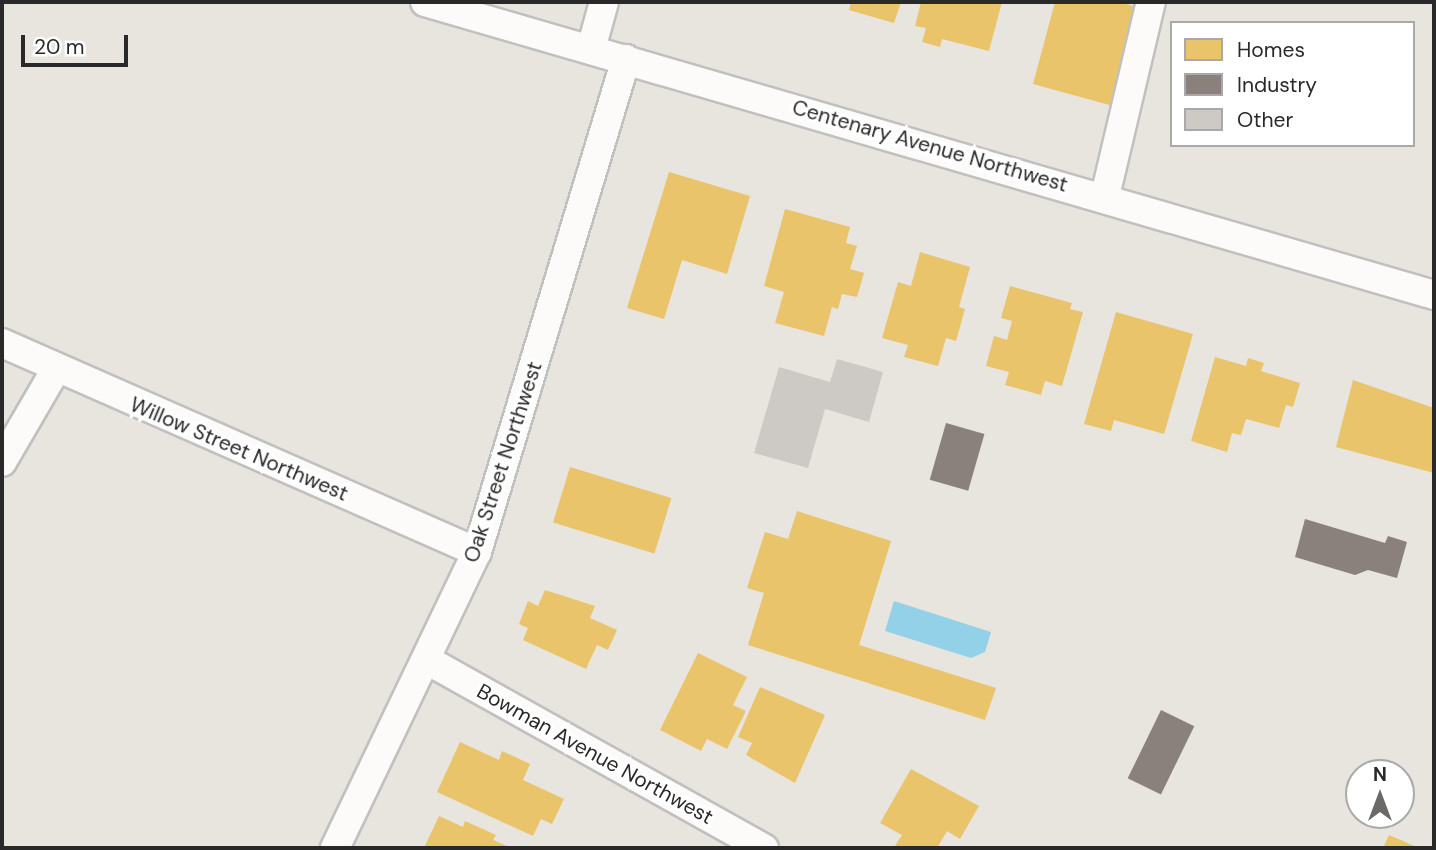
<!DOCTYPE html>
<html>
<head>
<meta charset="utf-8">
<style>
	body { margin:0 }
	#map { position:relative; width:1436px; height:850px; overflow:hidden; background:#e8e4de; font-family:"DM Sans",sans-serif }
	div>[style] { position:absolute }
	.water>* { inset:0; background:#93d1e8 }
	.homes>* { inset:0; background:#e9c46a; transform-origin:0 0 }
	.industry>* { inset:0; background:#8a817c; transform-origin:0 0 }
	.building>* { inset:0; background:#cdcac5 }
	.roads { filter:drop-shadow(2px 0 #c1c0c0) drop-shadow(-2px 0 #c1c0c0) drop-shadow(0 2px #c1c0c0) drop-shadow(0 -2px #c1c0c0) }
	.street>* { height:28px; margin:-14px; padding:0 14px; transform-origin:14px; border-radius:14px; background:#fcfbfa }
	span { translate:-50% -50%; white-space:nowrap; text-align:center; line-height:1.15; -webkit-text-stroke:7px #fff; paint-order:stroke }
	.street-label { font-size:21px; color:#292929 }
	.frame { position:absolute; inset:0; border:4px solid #292929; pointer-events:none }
	.legend { position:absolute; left:1170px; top:21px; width:245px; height:126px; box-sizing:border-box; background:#fff; border:2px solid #a9a9a9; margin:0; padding:9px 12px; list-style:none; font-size:21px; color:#292929 }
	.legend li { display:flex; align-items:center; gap:14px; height:35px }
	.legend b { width:35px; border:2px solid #a9a9a9 }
	.north { position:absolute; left:1345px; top:759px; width:70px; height:70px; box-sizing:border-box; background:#fff; border:2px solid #a9a9a9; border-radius:50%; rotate:0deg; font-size:19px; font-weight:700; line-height:28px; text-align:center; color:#292929 }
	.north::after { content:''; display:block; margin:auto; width:24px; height:32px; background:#6c6a68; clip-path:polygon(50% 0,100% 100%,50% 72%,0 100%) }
	.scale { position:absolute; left:21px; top:35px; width:107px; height:32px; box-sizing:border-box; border:4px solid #292929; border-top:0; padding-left:9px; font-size:21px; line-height:24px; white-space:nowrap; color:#292929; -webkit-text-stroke:5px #fff; paint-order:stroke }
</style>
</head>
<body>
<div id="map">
	<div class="water">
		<i style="clip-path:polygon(894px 601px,991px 632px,985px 652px,971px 658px,885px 631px)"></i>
	</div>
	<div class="homes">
		<i style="clip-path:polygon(851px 2px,901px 2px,894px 23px,849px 10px)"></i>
		<i style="clip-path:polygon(921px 2px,1002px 2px,989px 51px,942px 39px,940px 47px,922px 42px,926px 28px,915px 26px)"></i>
		<i style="clip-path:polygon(1055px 2px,1118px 2px,1141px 8px,1113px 106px,1033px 84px)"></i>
		<i style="clip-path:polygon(669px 172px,750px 196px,727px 274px,682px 260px,664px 319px,627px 308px)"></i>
		<i style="clip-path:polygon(785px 209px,850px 227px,846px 243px,857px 246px,850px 269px,864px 273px,857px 297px,842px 294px,838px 309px,832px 307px,824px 336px,775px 323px,784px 292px,764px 286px)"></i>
		<i style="clip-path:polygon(920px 252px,970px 267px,959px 307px,965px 309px,956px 341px,946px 338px,938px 366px,904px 357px,908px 345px,882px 338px,898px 282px,911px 286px)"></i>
		<i style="clip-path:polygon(1010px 286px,1072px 303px,1070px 309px,1083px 312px,1062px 386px,1045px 381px,1041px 395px,1005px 385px,1009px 372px,986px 366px,994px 336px,1007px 340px,1012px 321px,1001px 318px)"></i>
		<i style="clip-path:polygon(1116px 312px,1193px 334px,1164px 434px,1114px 420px,1111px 431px,1084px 424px)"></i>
		<i style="clip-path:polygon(1215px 357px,1246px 366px,1248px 358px,1264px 363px,1261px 371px,1300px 383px,1293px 407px,1286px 405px,1279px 428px,1246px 419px,1241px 435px,1232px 433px,1227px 452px,1191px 441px)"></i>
		<i style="clip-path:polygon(1353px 380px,1434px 408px,1434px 473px,1336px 447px)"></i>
		<i style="left:570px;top:467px;width:106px;height:58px;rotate:17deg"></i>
		<i style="clip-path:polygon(797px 511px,891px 541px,859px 645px,996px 688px,985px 720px,748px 645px,764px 593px,747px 588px,765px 532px,788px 539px)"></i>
		<i style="clip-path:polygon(545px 590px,595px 606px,590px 618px,617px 630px,608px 650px,597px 645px,586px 669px,523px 640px,528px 628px,519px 624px,528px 601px,538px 606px)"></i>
		<i style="clip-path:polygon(698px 653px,747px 677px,733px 705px,746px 711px,727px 749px,707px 739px,701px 751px,660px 730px)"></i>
		<i style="clip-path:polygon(760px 687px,825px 715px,795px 783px,746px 755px,752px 743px,738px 737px)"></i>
		<i style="clip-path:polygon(460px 742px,499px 760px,502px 751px,530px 764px,523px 780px,564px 799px,552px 824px,541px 819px,533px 836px,437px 792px)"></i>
		<i style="clip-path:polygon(911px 769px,979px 806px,960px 839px,947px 831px,937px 848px,895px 846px,902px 835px,880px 823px)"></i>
		<i style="clip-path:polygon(439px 816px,463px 827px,465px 821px,496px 835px,493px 840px,511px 848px,424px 848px)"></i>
		<i style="clip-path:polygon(1389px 835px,1419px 848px,1383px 848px)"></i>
	</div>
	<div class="industry">
		<i style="left:946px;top:423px;width:40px;height:59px;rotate:16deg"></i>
		<i style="clip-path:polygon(1305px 519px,1385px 543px,1388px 536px,1407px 542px,1397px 578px,1368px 570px,1355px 575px,1295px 557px)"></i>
		<i style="left:1161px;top:710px;width:37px;height:76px;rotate:26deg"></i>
	</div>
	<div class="building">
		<i style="clip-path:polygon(837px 359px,883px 372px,869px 422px,825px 409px,808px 468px,754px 453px,779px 367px,830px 382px)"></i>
	</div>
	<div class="roads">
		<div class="street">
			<i style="left:425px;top:2px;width:1051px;rotate:16.19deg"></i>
			<i style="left:591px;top:49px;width:49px;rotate:-74.5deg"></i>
			<i style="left:1105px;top:196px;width:199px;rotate:-76.7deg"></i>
			<i style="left:2px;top:343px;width:519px;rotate:23.75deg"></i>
			<i style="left:2px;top:462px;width:105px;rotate:-59.8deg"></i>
			<i style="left:427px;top:660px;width:386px;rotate:29.2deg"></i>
			<i style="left:335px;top:848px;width:328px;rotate:-64.4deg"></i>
			<i style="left:477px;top:552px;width:515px;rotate:-73.18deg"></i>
		</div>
	</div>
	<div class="street-label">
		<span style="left:930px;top:146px;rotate:16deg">Centenary Avenue Northwest</span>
		<span style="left:239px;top:449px;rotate:23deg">Willow Street Northwest</span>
		<span style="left:503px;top:462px;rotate:-72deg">Oak Street Northwest</span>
		<span style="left:595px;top:754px;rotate:29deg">Bowman Avenue Northwest</span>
	</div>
	<div class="frame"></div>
	<ul class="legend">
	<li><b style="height:19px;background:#e9c46a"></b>Homes</li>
	<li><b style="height:19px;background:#8a817c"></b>Industry</li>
	<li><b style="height:19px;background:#cdcac5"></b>Other</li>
	</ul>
	<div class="north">N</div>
	<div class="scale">20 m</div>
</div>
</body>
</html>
